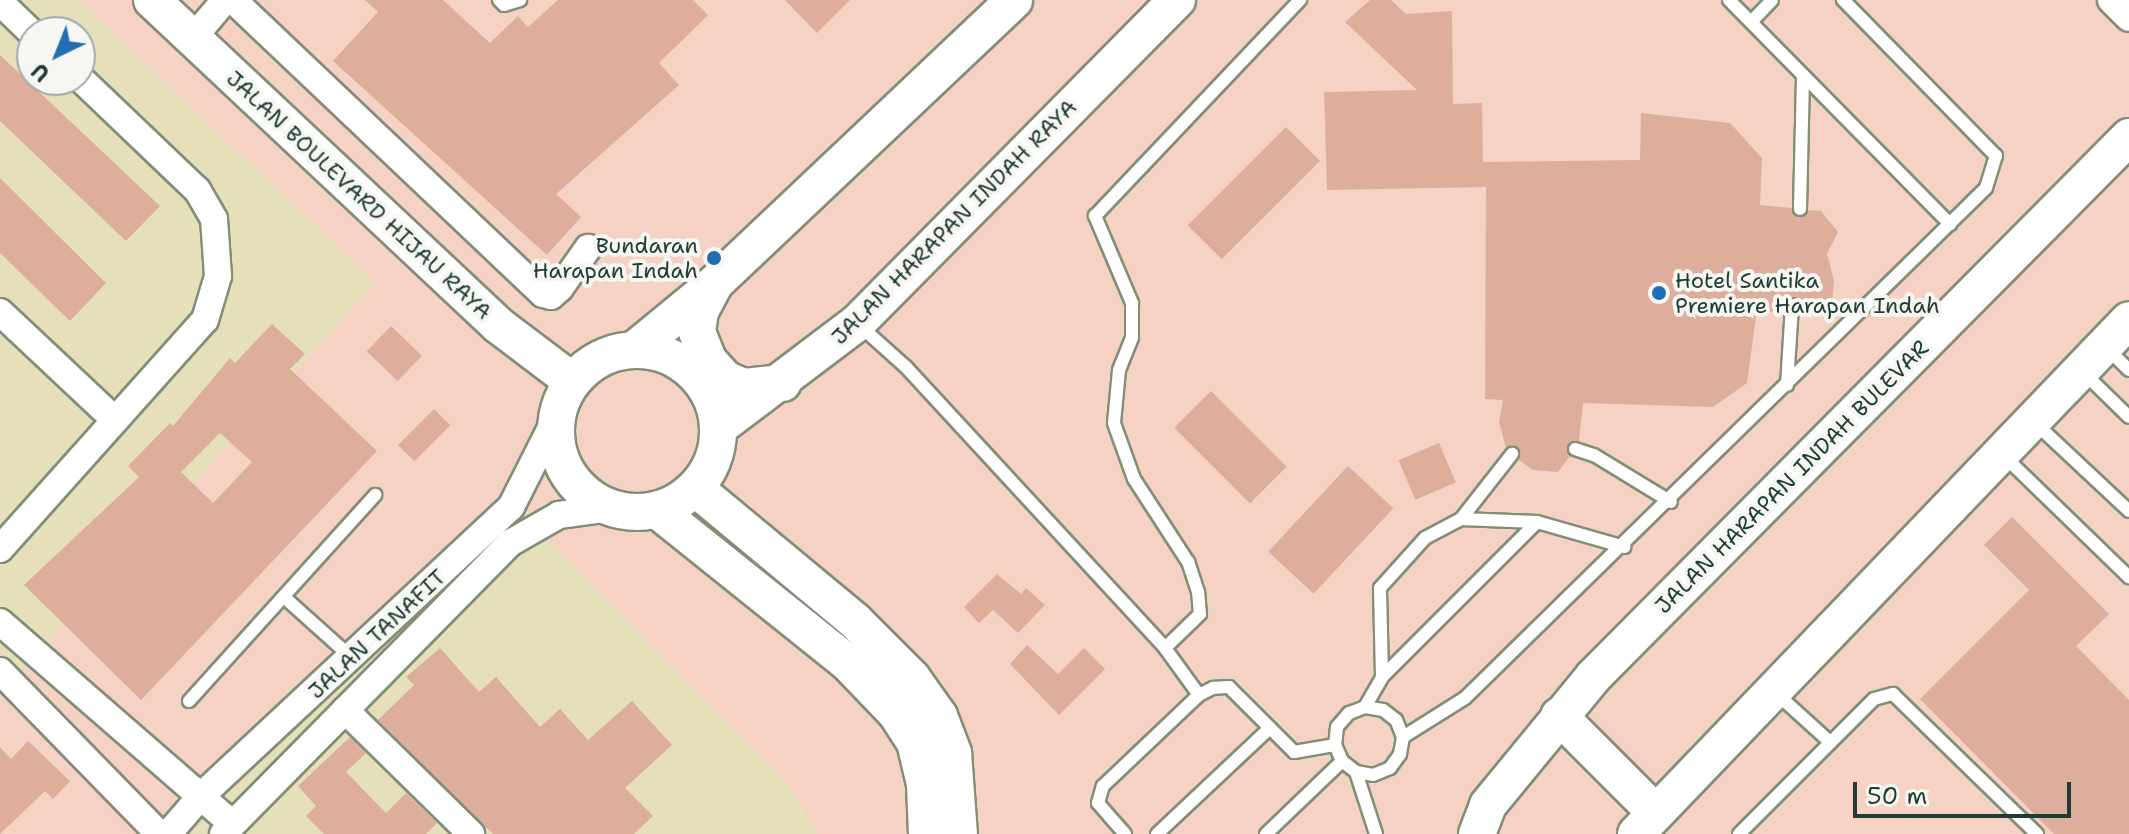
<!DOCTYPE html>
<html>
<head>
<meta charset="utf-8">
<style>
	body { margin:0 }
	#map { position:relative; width:2129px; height:834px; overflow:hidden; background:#e5dfba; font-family:"Shantell Sans",sans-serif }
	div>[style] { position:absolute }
	.built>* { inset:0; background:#f5d2c3 }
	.building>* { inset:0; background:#ddae9c; transform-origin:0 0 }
	.roads { filter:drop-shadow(2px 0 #828e77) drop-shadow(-2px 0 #828e77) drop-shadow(0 2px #828e77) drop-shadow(0 -2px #828e77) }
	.lane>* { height:12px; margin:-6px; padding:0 6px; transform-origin:6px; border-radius:6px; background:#fff }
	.street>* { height:26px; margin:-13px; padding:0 13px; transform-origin:13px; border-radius:13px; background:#fff }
	.secondary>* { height:36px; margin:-18px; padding:0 18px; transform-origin:18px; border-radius:18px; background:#fff }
	.secondary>.ring { margin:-18px; padding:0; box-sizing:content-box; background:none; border:36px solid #fff; border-radius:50% }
	.dots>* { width:22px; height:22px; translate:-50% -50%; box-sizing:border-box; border:4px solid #f6f6f2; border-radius:50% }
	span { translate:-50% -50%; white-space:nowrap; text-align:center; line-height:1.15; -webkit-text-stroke:8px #f6f6f2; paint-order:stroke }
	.street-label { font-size:22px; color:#1f3d34 }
	.poi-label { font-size:22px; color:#1f3d34 }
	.right { translate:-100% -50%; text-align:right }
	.left { translate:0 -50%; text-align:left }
	.north { position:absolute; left:16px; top:16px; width:80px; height:80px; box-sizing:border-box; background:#f6f6f2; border:2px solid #a0aca6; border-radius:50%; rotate:223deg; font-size:22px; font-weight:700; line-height:32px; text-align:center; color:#1f3d34 }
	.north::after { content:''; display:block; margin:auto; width:28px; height:36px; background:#1f6fb2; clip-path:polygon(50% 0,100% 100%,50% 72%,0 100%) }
	.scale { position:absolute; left:1853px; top:782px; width:218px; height:36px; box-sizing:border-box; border:4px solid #1f3d34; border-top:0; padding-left:10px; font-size:24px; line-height:28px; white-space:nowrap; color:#1f3d34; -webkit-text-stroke:6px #f6f6f2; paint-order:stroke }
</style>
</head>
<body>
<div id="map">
	<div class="built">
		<i style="clip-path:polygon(79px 0,2129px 0,2129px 834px,818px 834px,784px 778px,511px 504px,189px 834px,0 834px,0 695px,376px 283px)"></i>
	</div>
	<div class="building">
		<i style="clip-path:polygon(365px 0,443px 0,490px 43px,518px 16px,528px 27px,558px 0,693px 0,708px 15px,659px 63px,679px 85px,556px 194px,581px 217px,547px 255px,333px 61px,378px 12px)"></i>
		<i style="clip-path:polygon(785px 0,850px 0,817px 33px)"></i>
		<i style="clip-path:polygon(1370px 0,1391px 0,1406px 14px,1452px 11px,1453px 104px,1482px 103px,1483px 162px,1640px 160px,1641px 113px,1730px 123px,1762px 158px,1760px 205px,1791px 208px,1799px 218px,1809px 210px,1821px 211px,1838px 232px,1827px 254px,1834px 281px,1831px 312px,1801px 307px,1792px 296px,1783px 308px,1756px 316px,1747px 383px,1713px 407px,1583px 403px,1579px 441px,1568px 443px,1570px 456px,1558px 472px,1533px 470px,1519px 460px,1518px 447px,1506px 448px,1499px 422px,1503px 400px,1485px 399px,1486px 187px,1327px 190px,1324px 92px,1417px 90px,1345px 22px)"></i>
		<i style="clip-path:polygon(0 55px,160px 206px,126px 241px,0 121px)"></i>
		<i style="left:1286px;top:127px;width:48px;height:139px;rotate:45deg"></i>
		<i style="clip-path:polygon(0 178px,106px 283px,70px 321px,0 253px)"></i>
		<i style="clip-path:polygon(evenodd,272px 324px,305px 354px,290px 369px,377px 451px,141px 700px,24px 585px,139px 477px,128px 466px,170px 423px,173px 426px,230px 358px,235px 363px,272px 324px,220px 433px,252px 462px,213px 503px,181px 472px,220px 433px)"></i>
		<i style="left:391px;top:326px;width:43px;height:35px;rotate:44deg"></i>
		<i style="left:1211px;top:391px;width:107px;height:52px;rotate:45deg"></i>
		<i style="left:434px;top:409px;width:23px;height:51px;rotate:45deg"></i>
		<i style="left:1439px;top:443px;width:43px;height:44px;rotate:67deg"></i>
		<i style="left:1348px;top:466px;width:62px;height:117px;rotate:43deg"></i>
		<i style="clip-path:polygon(2012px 517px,2109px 614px,2076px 646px,2129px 700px,2129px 834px,2054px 834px,1920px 699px,2029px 590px,1984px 545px)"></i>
		<i style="clip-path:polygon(997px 574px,1021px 594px,1026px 588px,1045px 605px,1018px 633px,993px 610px,979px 623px,964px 607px)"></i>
		<i style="clip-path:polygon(1027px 645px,1058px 674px,1084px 648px,1105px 669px,1059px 715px,1010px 664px)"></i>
		<i style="clip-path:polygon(440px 648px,479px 692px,496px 677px,540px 727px,560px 709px,588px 740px,632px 701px,672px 745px,625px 788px,653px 816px,634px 834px,493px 834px,378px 720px,414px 685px,406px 677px)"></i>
		<i style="clip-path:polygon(350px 737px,366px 753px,346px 772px,386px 813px,406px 793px,437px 823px,426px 834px,324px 834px,306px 816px,316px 806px,298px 786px)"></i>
		<i style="clip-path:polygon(28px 741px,70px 781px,53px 799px,45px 791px,0 834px,0 747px,11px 759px)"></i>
	</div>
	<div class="roads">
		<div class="lane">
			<i style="left:499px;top:0;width:7px;rotate:45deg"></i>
			<i style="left:504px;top:5px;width:17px;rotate:-17deg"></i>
			<i style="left:1729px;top:0;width:315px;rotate:45.4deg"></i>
			<i style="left:1751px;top:22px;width:30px;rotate:-46deg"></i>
			<i style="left:1800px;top:209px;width:134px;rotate:-88.7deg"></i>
			<i style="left:858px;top:324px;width:64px;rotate:41.9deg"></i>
			<i style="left:906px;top:367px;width:382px;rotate:47.3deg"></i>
			<i style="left:1165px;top:648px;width:58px;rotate:54.1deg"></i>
			<i style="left:2107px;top:348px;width:31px;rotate:45deg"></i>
			<i style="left:2083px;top:372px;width:64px;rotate:44.4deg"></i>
			<i style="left:1787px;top:385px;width:80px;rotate:-86.4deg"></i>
			<i style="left:2034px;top:422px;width:130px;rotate:43.1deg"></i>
			<i style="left:1575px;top:449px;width:20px;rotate:18deg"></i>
			<i style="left:1594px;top:455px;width:90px;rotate:31.4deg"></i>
			<i style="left:2005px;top:457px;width:173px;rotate:44.1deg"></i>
			<i style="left:1461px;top:519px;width:83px;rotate:-51.9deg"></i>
			<i style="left:284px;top:597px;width:91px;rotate:41.9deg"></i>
			<i style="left:1165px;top:648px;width:49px;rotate:-44.2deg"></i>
			<i style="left:1200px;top:614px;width:22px;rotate:-95deg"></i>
			<i style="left:1198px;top:592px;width:32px;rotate:-108deg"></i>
			<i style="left:1188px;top:562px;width:99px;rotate:-123deg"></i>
			<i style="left:1134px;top:479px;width:59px;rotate:-109.7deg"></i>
			<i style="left:1114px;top:423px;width:53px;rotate:-84.6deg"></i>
			<i style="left:1119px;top:370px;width:35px;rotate:-68deg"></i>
			<i style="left:1132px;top:337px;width:34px;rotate:-90deg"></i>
			<i style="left:1132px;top:303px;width:95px;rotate:-113deg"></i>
			<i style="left:1095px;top:216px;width:298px;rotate:-46.5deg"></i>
			<i style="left:1382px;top:677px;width:89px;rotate:-91.3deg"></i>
			<i style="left:1380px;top:588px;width:67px;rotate:-48deg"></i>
			<i style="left:1425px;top:538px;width:41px;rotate:-27.8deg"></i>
			<i style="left:1461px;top:519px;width:76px;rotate:2.3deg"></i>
			<i style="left:1777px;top:694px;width:72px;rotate:42.2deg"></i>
			<i style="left:189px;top:701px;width:278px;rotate:-47.9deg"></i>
			<i style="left:1365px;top:707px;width:34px;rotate:-60deg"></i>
			<i style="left:1382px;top:677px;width:219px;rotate:-45deg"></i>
			<i style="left:1537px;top:522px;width:91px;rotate:15.9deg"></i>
			<i style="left:1403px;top:737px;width:73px;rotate:-32.2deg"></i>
			<i style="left:1465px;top:698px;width:729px;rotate:-44.39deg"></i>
			<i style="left:1986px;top:188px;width:34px;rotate:-73deg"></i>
			<i style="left:1996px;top:156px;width:219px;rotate:-134.4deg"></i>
			<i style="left:1356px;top:772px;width:17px;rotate:10deg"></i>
			<i style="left:1373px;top:775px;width:18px;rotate:-22deg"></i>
			<i style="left:1390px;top:768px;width:17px;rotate:-54deg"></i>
			<i style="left:1400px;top:754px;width:17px;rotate:-80deg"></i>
			<i style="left:1403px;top:737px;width:18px;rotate:-112deg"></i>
			<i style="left:1396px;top:720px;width:16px;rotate:-142deg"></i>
			<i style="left:1383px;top:710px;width:18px;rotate:-171deg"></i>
			<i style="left:1365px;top:707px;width:17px;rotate:159deg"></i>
			<i style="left:1349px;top:713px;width:18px;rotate:131deg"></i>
			<i style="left:1337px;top:727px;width:18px;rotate:96deg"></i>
			<i style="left:1335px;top:745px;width:17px;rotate:66deg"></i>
			<i style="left:1342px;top:761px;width:18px;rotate:38deg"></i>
			<i style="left:1356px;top:772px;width:65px;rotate:72.1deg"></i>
			<i style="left:1125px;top:834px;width:41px;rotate:-131.1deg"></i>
			<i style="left:1098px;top:803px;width:18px;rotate:-74deg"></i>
			<i style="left:1103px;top:786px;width:132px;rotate:-43.5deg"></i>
			<i style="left:1199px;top:695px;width:16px;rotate:-27deg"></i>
			<i style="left:1213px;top:688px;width:16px;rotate:-4deg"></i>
			<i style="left:1229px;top:687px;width:92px;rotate:45deg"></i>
			<i style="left:1294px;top:752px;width:42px;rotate:-9.7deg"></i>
			<i style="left:1157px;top:834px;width:155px;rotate:-43.2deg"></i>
			<i style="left:1266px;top:834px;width:105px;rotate:-43.8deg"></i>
			<i style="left:1739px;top:834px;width:191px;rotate:-45deg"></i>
			<i style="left:1874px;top:699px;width:20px;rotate:-15deg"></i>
			<i style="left:1893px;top:694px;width:201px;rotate:44.2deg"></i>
		</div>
		<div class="street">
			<i style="left:233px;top:0;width:427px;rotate:43.5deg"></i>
			<i style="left:543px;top:294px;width:8px;rotate:14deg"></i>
			<i style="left:551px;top:296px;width:12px;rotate:-42deg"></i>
			<i style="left:560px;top:288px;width:49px;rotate:-55deg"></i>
			<i style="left:2111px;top:0;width:25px;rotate:45deg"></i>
			<i style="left:0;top:2px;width:45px;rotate:44.1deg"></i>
			<i style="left:192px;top:39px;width:51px;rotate:-49.8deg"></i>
			<i style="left:0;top:312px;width:158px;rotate:43.2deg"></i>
			<i style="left:0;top:549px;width:307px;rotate:-48.2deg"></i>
			<i style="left:205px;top:320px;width:46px;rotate:-73.5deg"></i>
			<i style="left:218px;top:276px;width:57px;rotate:-94deg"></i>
			<i style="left:214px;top:219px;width:34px;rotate:-120deg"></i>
			<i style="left:197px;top:190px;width:162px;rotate:-136.3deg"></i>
			<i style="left:0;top:622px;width:308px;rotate:41deg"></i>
			<i style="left:0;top:671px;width:228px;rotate:45.7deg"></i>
			<i style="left:345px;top:710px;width:177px;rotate:44.5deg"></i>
			<i style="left:168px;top:834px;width:50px;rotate:-49deg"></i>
			<i style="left:201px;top:796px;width:424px;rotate:-43deg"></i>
			<i style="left:511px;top:507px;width:104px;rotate:-63.2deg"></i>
			<i style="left:223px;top:834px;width:409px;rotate:-45.4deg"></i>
			<i style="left:510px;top:543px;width:56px;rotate:-29.7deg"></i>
			<i style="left:559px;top:515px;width:51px;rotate:-7.8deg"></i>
		</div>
		<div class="secondary">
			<i style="left:152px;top:0;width:475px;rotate:43.2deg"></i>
			<i style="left:498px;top:325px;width:93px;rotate:37.1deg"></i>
			<i style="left:713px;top:287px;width:27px;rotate:118deg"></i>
			<i style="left:700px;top:311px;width:21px;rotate:98deg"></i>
			<i style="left:697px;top:332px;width:31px;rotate:68deg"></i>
			<i style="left:709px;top:361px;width:24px;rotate:48deg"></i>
			<i style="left:725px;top:379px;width:21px;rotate:23deg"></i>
			<i style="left:744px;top:387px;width:39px;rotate:-6deg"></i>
			<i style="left:634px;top:350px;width:104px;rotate:-39.5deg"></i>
			<i style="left:714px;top:284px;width:413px;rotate:-43.4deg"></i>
			<i class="ring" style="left:556px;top:350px;width:126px;height:126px"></i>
			<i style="left:718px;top:428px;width:174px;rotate:-37.1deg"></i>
			<i style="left:857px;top:323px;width:455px;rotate:-45.3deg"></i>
			<i style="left:695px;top:488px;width:208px;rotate:39.7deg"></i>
			<i style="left:855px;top:621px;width:81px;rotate:45deg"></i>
			<i style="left:912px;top:678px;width:47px;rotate:54.6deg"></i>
			<i style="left:939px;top:716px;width:40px;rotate:69deg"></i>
			<i style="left:953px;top:753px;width:81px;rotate:85.8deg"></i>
			<i style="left:657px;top:510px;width:243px;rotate:38.7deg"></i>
			<i style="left:847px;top:662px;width:71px;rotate:46.1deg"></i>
			<i style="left:896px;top:713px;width:35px;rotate:57deg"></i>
			<i style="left:915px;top:742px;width:43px;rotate:76.6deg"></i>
			<i style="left:925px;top:784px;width:50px;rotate:87.7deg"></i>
			<i style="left:1559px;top:716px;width:136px;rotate:45deg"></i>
			<i style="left:1477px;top:834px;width:31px;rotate:-69deg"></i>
			<i style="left:1488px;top:805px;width:166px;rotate:-50.6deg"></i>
			<i style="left:1593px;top:677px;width:761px;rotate:-45.21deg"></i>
			<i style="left:1636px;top:834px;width:712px;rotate:-46.19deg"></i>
		</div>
	</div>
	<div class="dots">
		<i style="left:714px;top:258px;background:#1f6fb2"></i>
		<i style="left:1659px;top:293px;background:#1f6fb2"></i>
	</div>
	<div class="street-label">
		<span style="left:359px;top:195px;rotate:43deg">JALAN BOULEVARD HIJAU RAYA</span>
		<span style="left:954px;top:222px;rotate:-45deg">JALAN HARAPAN INDAH RAYA</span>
		<span style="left:1792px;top:477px;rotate:-45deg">JALAN HARAPAN INDAH BULEVAR</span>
		<span style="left:377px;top:634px;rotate:-43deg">JALAN TANAFIT</span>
	</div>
	<div class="poi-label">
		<span class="right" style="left:698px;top:258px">Bundaran<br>Harapan Indah</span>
		<span class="left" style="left:1675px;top:293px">Hotel Santika<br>Premiere Harapan Indah</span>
	</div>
	<div class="north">U</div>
	<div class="scale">50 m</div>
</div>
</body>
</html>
